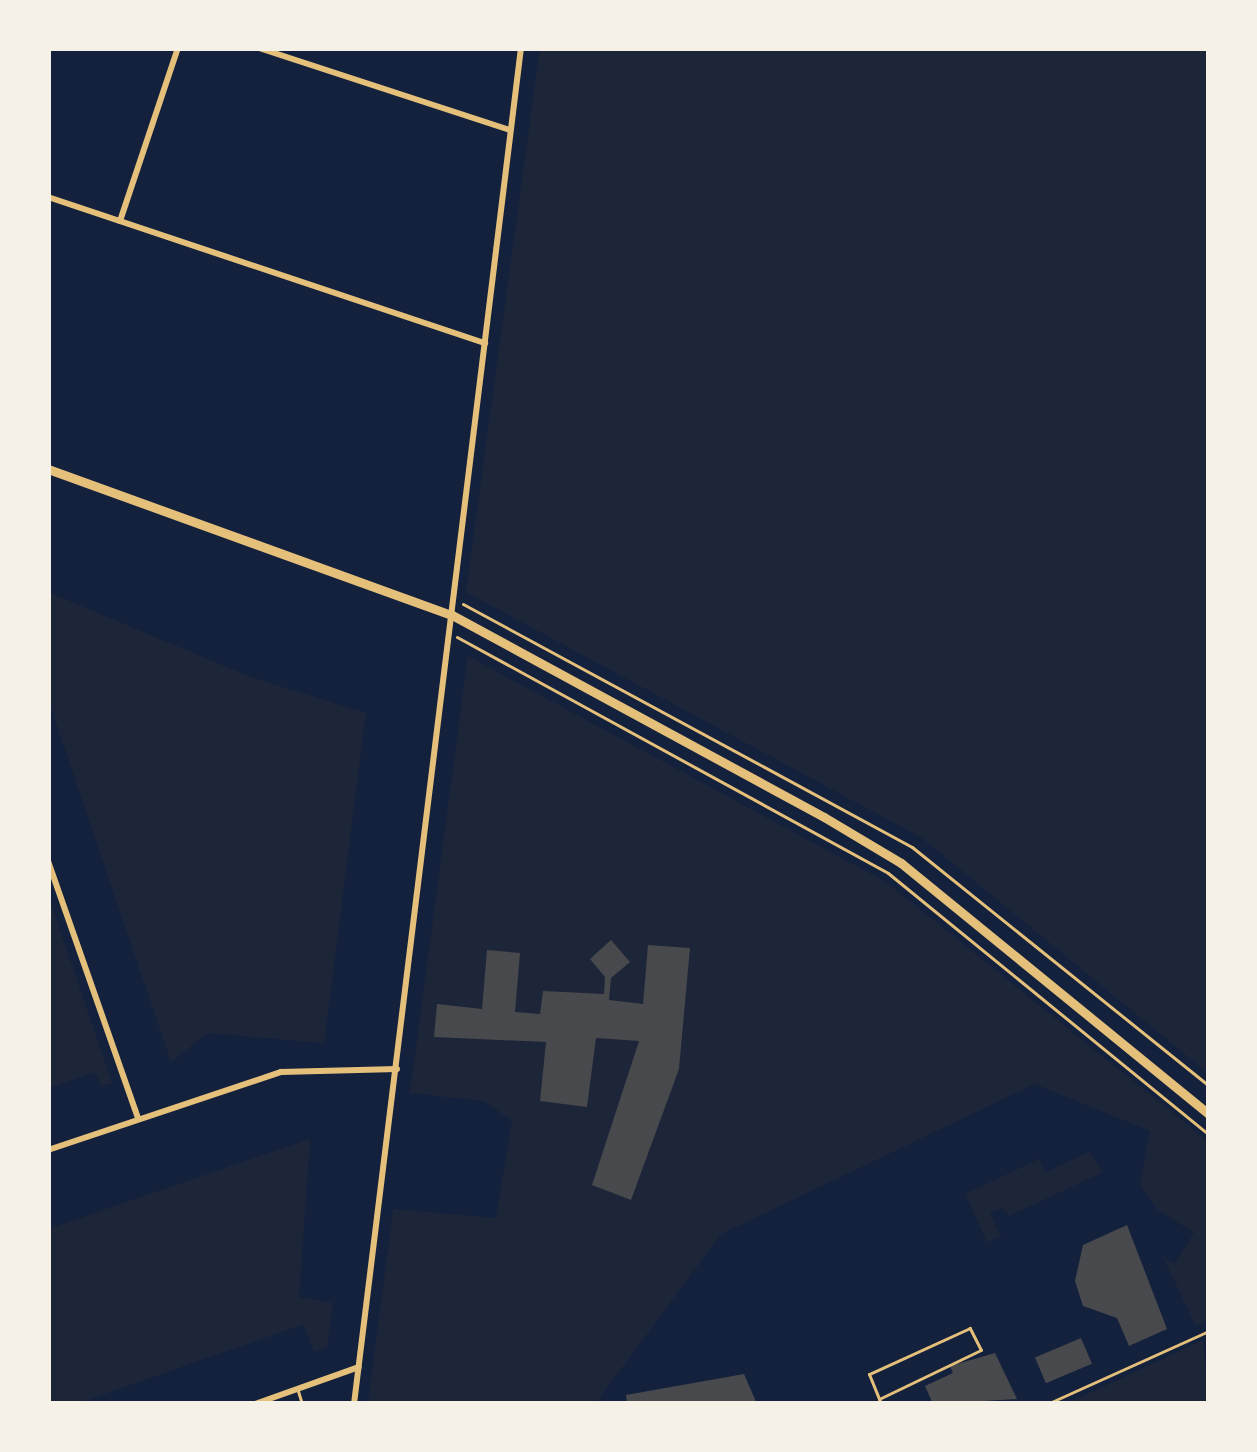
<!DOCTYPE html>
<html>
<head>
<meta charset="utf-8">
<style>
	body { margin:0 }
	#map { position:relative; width:1257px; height:1452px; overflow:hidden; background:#14213d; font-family:"Open Sans",sans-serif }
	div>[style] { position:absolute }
	.green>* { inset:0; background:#1d2539 }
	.building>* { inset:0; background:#48494c; transform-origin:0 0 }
	.path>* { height:3px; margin:-1.5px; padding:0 1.5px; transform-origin:1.5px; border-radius:1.5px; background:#e5c07b }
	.service>* { height:3px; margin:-1.5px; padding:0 1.5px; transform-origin:1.5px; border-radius:1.5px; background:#e5c07b }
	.minor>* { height:6px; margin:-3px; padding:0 3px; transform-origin:3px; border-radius:3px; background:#e5c07b }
	.secondary>* { height:9px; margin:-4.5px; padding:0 4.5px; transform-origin:4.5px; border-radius:4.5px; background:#e5c07b }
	span { translate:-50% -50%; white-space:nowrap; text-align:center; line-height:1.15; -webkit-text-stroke:9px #f6f1e7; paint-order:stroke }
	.frame { position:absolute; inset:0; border:51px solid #f6f1e7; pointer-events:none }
</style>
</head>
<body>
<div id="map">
	<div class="green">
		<i style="clip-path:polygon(540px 48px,1209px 48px,1209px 1074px,922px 838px,466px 592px)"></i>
		<i style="clip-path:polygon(48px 592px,248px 676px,366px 713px,324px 1043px,208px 1033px,171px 1062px,48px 699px)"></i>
		<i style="clip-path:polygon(468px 656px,886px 882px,1209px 1142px,1209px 1318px,1196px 1326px,1163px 1257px,1174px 1264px,1194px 1233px,1157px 1209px,1140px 1185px,1150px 1131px,1035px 1084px,721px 1234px,595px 1404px,368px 1404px,393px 1209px,496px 1218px,512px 1120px,483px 1101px,410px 1093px)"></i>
		<i style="clip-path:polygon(48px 895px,112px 1083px,101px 1086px,95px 1072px,48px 1088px)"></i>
		<i style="clip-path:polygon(310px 1139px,299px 1297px,333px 1303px,327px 1348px,314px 1352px,304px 1324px,76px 1404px,48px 1404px,48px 1229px)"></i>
		<i style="clip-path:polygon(1089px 1152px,1103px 1172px,1009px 1216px,1002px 1208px,990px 1213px,1001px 1237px,987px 1242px,965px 1194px,1039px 1159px,1045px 1172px)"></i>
		<i style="clip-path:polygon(1203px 1340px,1209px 1404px,1066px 1404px)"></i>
	</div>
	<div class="building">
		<i style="clip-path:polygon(611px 940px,630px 962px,611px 978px,609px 1000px,643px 1004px,648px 945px,690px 948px,679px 1069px,631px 1200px,592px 1185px,639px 1041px,596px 1038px,587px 1107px,540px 1101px,546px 1042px,434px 1037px,437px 1004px,482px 1009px,487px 950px,520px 953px,515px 1012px,540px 1014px,543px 991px,604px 994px,605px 977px,590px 959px)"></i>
		<i style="clip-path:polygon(1127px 1225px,1167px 1329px,1129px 1346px,1117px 1318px,1083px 1306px,1075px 1281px,1083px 1245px)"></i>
		<i style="left:1081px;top:1338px;width:28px;height:50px;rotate:67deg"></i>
		<i style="clip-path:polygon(995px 1353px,1017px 1399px,933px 1404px,925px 1386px,953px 1373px,950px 1366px)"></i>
		<i style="clip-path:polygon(744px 1374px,757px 1404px,627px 1404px,626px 1395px)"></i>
	</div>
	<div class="path">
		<i style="left:463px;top:604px;width:511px;rotate:28.42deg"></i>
		<i style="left:912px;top:847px;width:381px;rotate:38.8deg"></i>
		<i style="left:457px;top:637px;width:491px;rotate:28.7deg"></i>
		<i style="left:888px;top:873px;width:414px;rotate:39.2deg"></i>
	</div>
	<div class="service">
		<i style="left:298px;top:1391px;width:14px;rotate:73deg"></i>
		<i style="left:879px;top:1399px;width:113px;rotate:-25.7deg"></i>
		<i style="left:981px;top:1350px;width:25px;rotate:-117deg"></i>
		<i style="left:970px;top:1328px;width:111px;rotate:155.5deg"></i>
		<i style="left:869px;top:1374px;width:32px;rotate:68deg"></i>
		<i style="left:1047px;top:1404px;width:178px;rotate:-24.3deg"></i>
	</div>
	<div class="minor">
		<i style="left:259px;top:48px;width:264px;rotate:18.1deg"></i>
		<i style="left:48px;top:197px;width:461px;rotate:18.5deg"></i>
		<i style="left:120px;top:221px;width:182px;rotate:-71.5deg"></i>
		<i style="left:48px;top:861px;width:272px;rotate:70.7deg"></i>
		<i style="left:48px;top:1150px;width:246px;rotate:-18.5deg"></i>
		<i style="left:281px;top:1072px;width:116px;rotate:-1.5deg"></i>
		<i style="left:255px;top:1404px;width:110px;rotate:-19.6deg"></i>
		<i style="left:354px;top:1404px;width:1366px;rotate:-82.98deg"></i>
	</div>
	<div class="secondary">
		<i style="left:48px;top:469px;width:430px;rotate:19.9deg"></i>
		<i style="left:452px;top:615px;width:423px;rotate:28.5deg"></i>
		<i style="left:824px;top:817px;width:90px;rotate:30.9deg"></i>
		<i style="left:901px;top:863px;width:397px;rotate:39.2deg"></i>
	</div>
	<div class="frame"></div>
</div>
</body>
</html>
